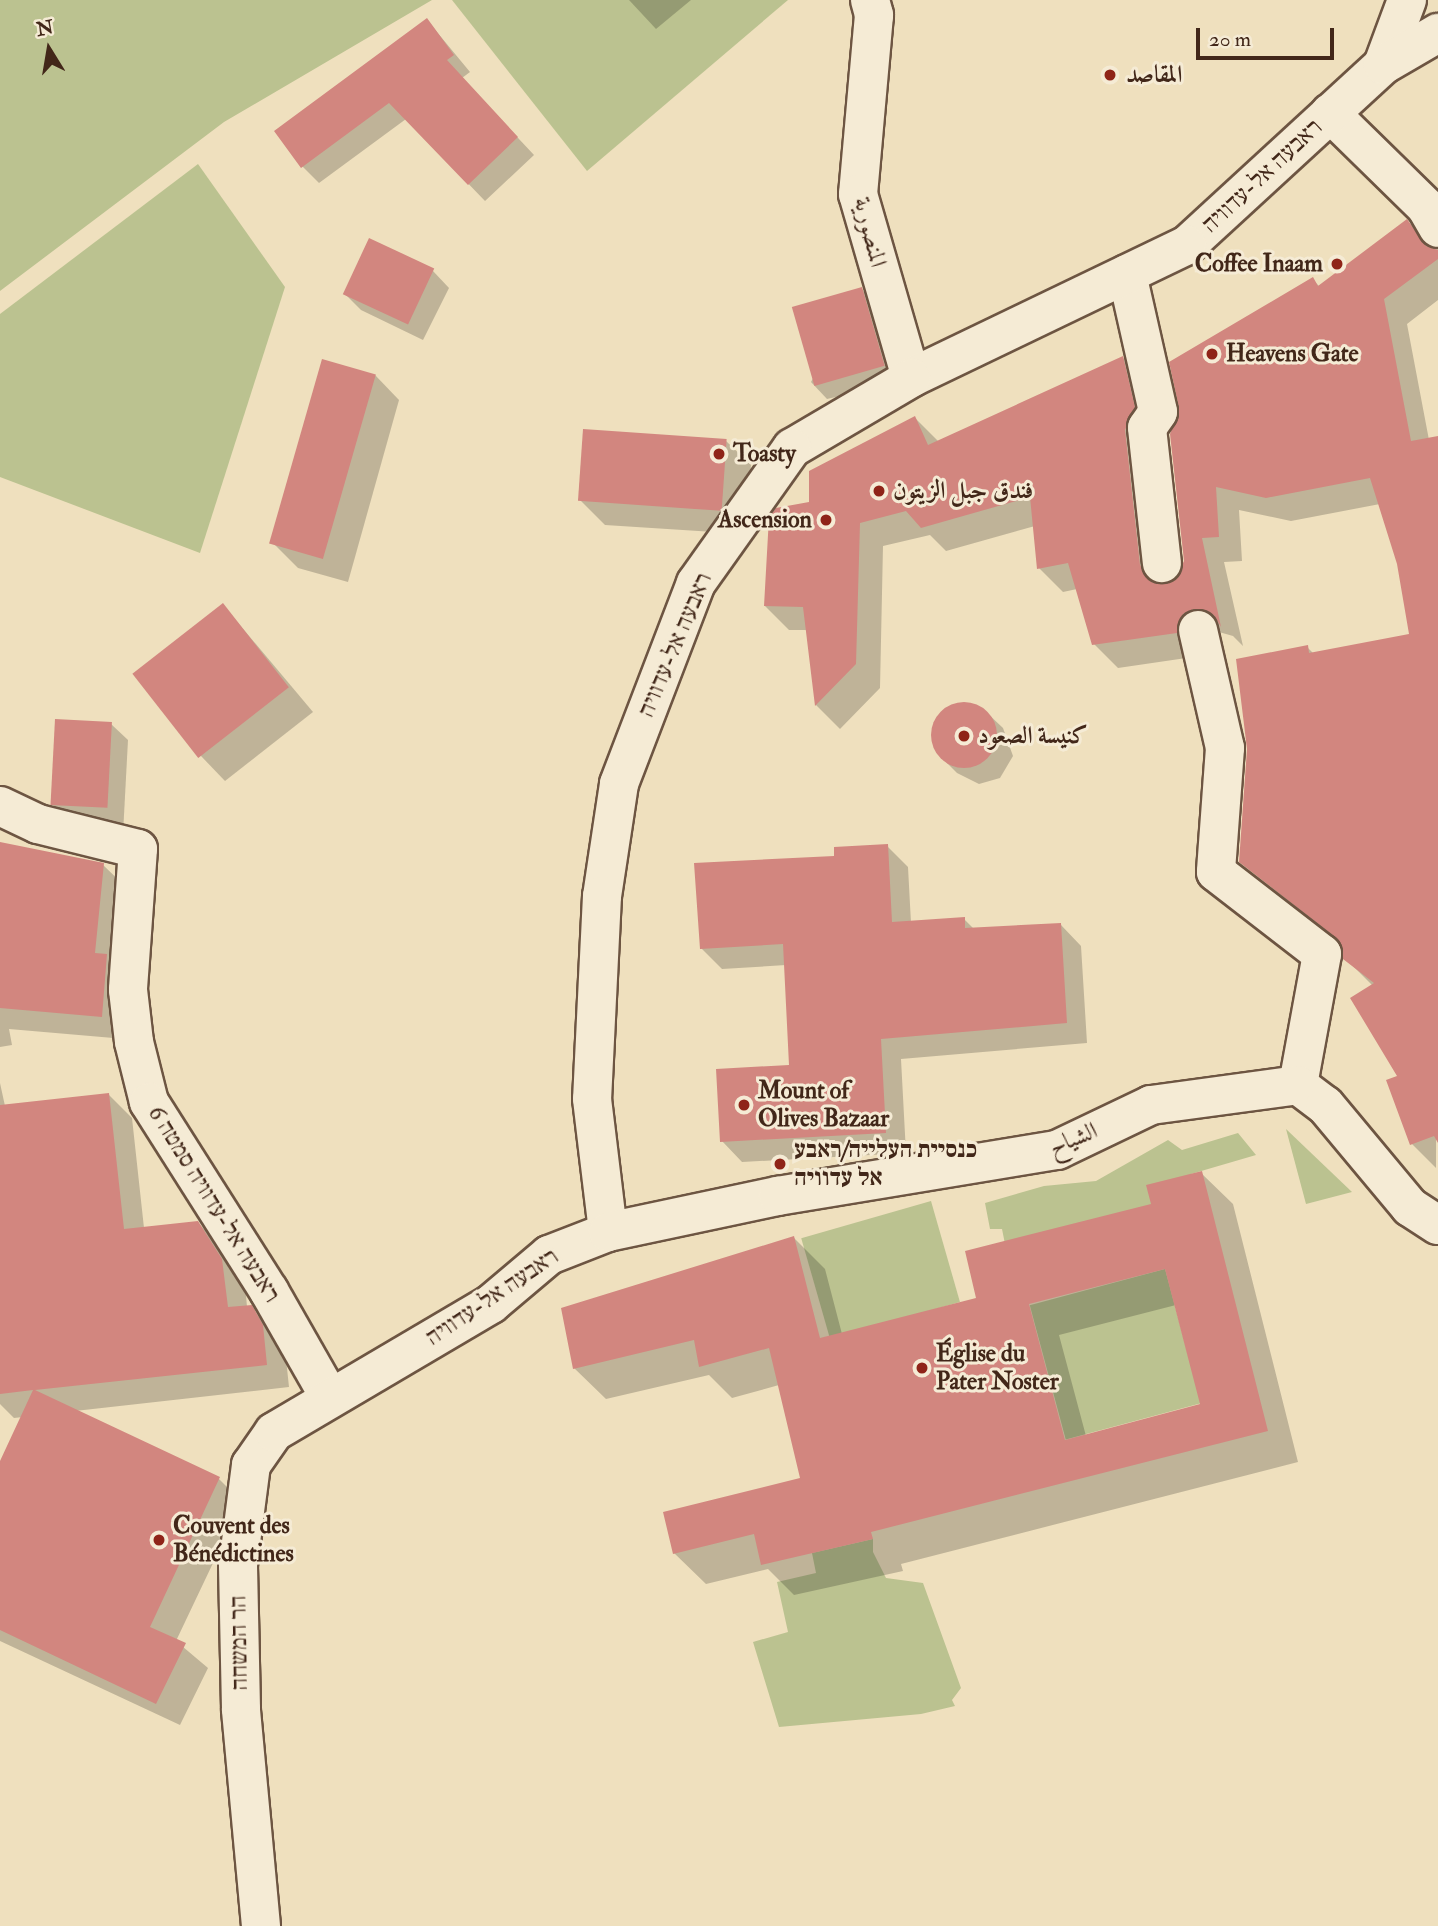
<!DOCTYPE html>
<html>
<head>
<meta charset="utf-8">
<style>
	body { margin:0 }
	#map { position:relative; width:1438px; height:1926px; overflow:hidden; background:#efe0be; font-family:"IM FELL Double Pica",Amiri,"Frank Ruhl Libre",serif }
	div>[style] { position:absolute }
	.green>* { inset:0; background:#bbc290; transform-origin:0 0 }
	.shadow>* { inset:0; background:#0003 }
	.building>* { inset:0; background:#d2867f; transform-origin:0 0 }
	.round { border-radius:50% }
	.roads { filter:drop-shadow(2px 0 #6d5542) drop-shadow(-2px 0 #6d5542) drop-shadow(0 2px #6d5542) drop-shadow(0 -2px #6d5542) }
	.minor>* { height:38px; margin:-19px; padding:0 19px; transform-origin:19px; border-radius:19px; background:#f5ebd5 }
	.tertiary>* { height:38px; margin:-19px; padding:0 19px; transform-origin:19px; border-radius:19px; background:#f5ebd5 }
	.dots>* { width:19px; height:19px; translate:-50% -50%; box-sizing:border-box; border:4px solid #f5ebd5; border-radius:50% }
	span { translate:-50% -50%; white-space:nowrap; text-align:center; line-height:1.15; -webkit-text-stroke:6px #f5ebd5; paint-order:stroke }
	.poi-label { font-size:24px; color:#422719; font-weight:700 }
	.left { translate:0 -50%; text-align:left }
	.right { translate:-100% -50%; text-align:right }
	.street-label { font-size:24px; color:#422719 }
	.north { position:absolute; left:14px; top:14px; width:70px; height:70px; -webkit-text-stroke:5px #f5ebd5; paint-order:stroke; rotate:349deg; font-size:19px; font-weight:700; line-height:28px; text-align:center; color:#422719 }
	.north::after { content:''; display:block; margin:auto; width:24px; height:32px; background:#422719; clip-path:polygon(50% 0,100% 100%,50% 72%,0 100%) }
	.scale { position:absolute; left:1196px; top:28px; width:138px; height:32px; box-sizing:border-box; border:4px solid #422719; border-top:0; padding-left:9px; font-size:21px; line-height:24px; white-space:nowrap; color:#422719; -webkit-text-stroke:5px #f5ebd5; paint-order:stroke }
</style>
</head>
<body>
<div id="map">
	<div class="green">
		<i style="clip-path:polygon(0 0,432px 0,224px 122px,0 291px)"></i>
		<i style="clip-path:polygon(452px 0,788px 0,587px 171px)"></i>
		<i style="clip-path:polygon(198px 164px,285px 287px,200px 553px,0 477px,0 314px)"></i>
		<i style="clip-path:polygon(1286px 1129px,1352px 1192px,1306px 1204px)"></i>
		<i style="clip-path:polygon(1238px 1133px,1256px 1155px,1191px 1174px,1165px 1225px,1010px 1269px,1002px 1229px,990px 1229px,985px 1203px,1044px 1186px,1096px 1181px,1168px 1140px,1182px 1150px)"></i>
		<i style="left:931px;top:1201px;width:105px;height:135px;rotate:74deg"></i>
		<i style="left:1165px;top:1269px;width:139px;height:140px;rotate:75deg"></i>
		<i style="clip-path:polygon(873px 1539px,873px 1552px,886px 1578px,923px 1583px,961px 1688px,952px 1700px,955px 1706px,921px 1714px,779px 1727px,753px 1642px,788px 1632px,777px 1582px,816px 1573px,812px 1553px)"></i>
	</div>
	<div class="shadow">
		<i style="clip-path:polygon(629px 0,691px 0,656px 29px)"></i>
		<i style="clip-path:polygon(427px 20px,470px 72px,462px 78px,534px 155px,485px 201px,406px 119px,319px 183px,302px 166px)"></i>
		<i style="clip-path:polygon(1407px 221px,1438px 248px,1438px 300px,1407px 324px,1429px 440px,1438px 438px,1436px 1168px,1412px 1144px,1400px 1076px,1373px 986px,1345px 958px,1340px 943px,1240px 861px,1307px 647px,1314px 654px,1411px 635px,1399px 563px,1380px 504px,1291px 521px,1239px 510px,1242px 561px,1224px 562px,1243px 646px,1233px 636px,1219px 632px,1206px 638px,1200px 656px,1118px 668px,1094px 644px,1077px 589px,1063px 592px,1039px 568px,1035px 526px,946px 551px,930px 535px,883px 546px,880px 688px,840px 729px,816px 705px,808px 630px,789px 630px,765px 606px,811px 504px,915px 418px,939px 442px,1123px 358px,1146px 382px,1148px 455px,1163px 584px,1176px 583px,1186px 561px,1171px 434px,1312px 279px,1319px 286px)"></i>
		<i style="clip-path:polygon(433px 271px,449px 288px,423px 340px,361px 310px,344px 293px)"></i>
		<i style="clip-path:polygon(861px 289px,878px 305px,900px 382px,827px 399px,811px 382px)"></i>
		<i style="clip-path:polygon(375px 375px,399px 400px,348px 582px,298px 568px,273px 543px)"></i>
		<i style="clip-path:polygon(726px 441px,751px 465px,745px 534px,605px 525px,580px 500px)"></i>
		<i style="clip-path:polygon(223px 605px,313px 712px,225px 781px,201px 756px)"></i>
		<i style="clip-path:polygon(963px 703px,985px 711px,1003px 728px,1013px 756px,1000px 778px,979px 784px,957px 773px,940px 756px,932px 734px,943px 711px)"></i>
		<i style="clip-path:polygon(111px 724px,128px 740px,123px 834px,69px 821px,52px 804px)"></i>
		<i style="clip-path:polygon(0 843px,103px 865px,127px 888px,125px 1039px,9px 1029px,12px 1045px,0 1047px)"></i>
		<i style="clip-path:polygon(887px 846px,908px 867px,911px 923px,964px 919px,974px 929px,1061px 925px,1081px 946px,1087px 1043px,901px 1059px,906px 1153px,742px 1162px,722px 1141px,791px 1067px,786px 965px,722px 969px,701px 948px,836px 858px)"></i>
		<i style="clip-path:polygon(0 1083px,5px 1106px,109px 1095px,132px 1118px,144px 1228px,198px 1223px,221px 1246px,245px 1283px,247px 1307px,274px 1330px,285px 1349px,289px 1387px,75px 1411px,219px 1479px,242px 1502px,176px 1641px,208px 1668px,180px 1725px,0 1641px,0 1465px,23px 1417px,14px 1418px,0 1404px)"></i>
		<i style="clip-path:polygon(evenodd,1201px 1173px,1233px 1204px,1298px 1462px,901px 1564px,903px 1571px,794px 1595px,768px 1569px,706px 1584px,674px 1553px,802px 1479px,779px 1385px,732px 1398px,709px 1375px,606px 1399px,574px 1368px,794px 1238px,825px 1269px,842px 1334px,978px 1299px,1153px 1205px,1201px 1173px,1176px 1305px,1202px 1406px,1086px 1436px,1059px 1335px,1176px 1305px)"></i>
	</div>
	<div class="building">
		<i style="clip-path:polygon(427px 18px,454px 55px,447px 60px,518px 137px,468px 185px,389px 103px,301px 168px,274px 131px)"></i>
		<i style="clip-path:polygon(1407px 219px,1426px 246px,1438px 250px,1438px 259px,1384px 299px,1411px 441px,1438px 436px,1438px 1143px,1434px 1136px,1410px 1145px,1386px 1080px,1397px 1076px,1350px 998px,1374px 983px,1343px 959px,1335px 937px,1239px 862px,1247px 749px,1236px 659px,1308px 645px,1309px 653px,1409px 634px,1397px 564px,1370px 478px,1266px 498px,1216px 487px,1219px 537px,1202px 538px,1221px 627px,1214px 615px,1194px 609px,1183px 614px,1177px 633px,1092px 645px,1068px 563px,1037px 569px,1030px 497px,921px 528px,906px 511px,860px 523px,856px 664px,815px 706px,803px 607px,764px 606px,769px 517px,776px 508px,809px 502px,809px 471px,915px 416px,928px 445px,1123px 356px,1135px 407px,1125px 430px,1140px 565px,1153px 583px,1174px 581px,1184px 561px,1170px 434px,1179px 408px,1169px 362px,1313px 277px,1318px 286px)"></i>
		<i style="left:369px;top:238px;width:72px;height:62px;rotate:25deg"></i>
		<i style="left:862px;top:287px;width:82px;height:73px;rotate:74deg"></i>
		<i style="left:322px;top:359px;width:56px;height:192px;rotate:16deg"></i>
		<i style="left:583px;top:429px;width:144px;height:72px;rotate:4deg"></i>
		<i style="left:223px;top:603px;width:107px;height:115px;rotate:52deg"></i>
		<i class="round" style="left:931px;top:702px;width:66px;height:66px"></i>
		<i style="left:55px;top:719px;width:57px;height:86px;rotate:3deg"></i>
		<i style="clip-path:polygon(0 842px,104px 863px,95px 953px,107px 954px,102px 1017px,0 1008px)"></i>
		<i style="clip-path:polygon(888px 844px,892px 922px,965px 917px,965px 928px,1061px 923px,1067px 1023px,881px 1039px,886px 1133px,720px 1142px,716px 1069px,789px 1065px,783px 944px,700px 949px,694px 863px,834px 856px,834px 847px)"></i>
		<i style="clip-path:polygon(109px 1093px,124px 1229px,198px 1221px,222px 1259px,228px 1307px,252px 1305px,263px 1325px,267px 1365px,35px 1390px,220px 1477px,150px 1627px,186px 1643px,156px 1704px,0 1630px,0 1461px,33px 1390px,0 1394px,0 1105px)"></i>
		<i style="clip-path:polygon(evenodd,1202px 1171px,1268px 1431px,871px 1532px,873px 1539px,761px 1565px,754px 1534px,673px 1554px,663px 1512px,800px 1478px,769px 1348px,699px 1367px,694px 1340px,573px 1369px,561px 1308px,794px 1236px,820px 1338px,976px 1298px,965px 1251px,1151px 1204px,1146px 1185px,1202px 1171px,1165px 1269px,1200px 1404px,1065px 1440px,1029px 1304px,1165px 1269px)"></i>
	</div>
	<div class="roads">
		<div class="minor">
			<i style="left:870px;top:0;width:16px;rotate:75deg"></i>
			<i style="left:874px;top:15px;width:180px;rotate:95.1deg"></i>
			<i style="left:858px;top:194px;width:191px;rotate:73.9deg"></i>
			<i style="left:1330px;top:113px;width:134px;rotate:44.4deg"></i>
			<i style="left:1426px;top:207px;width:24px;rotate:60deg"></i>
			<i style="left:1127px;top:274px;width:141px;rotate:77.3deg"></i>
			<i style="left:1158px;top:412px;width:19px;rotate:125deg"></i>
			<i style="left:1147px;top:428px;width:136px;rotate:83.7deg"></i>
			<i style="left:1198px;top:630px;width:121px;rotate:77.1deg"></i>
			<i style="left:1225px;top:748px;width:124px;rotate:94.2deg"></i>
			<i style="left:1216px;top:872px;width:134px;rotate:37.7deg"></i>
			<i style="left:1322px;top:954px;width:133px;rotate:100.4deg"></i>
			<i style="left:0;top:806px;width:42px;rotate:25.3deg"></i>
			<i style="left:38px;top:824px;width:103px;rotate:14deg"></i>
			<i style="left:138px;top:849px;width:141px;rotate:94.1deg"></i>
			<i style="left:128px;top:990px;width:52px;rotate:83.4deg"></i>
			<i style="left:134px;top:1042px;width:62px;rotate:76deg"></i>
			<i style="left:149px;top:1102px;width:224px;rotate:57.6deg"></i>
			<i style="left:269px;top:1291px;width:123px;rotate:60.3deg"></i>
			<i style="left:261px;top:1926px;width:218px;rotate:-95.3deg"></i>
			<i style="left:241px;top:1709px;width:144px;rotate:-91.2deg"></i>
			<i style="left:238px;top:1565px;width:101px;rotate:-82.6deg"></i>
			<i style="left:251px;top:1465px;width:40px;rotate:-55.1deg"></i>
			<i style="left:274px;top:1432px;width:252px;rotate:-30.5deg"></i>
			<i style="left:491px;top:1304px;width:76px;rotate:-40.2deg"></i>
			<i style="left:549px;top:1255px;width:63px;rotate:-21.3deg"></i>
		</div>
		<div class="tertiary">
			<i style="left:1407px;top:0;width:69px;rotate:110.3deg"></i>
			<i style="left:1383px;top:65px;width:266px;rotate:137.4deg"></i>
			<i style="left:1187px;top:245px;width:306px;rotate:154.3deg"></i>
			<i style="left:911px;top:378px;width:138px;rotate:149.5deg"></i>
			<i style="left:792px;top:448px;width:166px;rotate:125.4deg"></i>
			<i style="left:696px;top:583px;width:215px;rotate:111deg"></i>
			<i style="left:619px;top:784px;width:113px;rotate:98.6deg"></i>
			<i style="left:602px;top:896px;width:203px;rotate:92.8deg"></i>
			<i style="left:592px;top:1099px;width:134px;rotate:83.1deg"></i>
			<i style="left:608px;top:1232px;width:174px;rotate:-12deg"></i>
			<i style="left:778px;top:1196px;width:283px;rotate:-9.4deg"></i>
			<i style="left:1057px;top:1150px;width:104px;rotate:-25.6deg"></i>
			<i style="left:1151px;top:1105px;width:148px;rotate:-7.7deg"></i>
			<i style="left:1298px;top:1085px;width:34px;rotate:37deg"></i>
			<i style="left:1325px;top:1105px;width:133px;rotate:50.2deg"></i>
			<i style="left:1410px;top:1207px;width:33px;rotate:33deg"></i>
			<i style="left:1383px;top:65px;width:64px;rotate:-30.2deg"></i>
		</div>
	</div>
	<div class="dots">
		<i style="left:1110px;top:75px;background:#8f2418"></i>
		<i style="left:1337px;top:264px;background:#8f2418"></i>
		<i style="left:1212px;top:354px;background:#8f2418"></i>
		<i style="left:719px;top:454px;background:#8f2418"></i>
		<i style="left:879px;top:491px;background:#8f2418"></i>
		<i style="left:826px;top:520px;background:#8f2418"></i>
		<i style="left:964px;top:736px;background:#8f2418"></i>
		<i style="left:744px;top:1105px;background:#8f2418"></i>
		<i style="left:780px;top:1164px;background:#8f2418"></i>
		<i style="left:922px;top:1368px;background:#8f2418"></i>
		<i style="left:159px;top:1540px;background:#8f2418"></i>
	</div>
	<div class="poi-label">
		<span class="left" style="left:1126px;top:75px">المقاصد</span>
		<span class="right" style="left:1323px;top:264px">Coffee Inaam</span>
		<span class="left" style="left:1226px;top:354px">Heavens Gate</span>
		<span class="left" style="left:733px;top:454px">Toasty</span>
		<span class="left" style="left:893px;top:491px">فندق جبل الزيتون</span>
		<span class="right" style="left:812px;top:520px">Ascension</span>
		<span class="left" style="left:978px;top:736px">كنيسة الصعود</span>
		<span class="left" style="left:758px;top:1105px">Mount of<br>Olives Bazaar</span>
		<span class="left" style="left:794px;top:1164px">כנסיית העלייה/ראבע<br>אל עדוויה</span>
		<span class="left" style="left:936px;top:1368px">Église du<br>Pater Noster</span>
		<span class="left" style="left:173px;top:1540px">Couvent des<br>Bénédictines</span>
	</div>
	<div class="street-label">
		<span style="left:1262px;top:176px;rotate:-43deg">ראבעה אל-עדוויה</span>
		<span style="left:870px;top:232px;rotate:76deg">المنصورية</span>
		<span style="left:675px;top:645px;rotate:-67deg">ראבעה אל-עדוויה</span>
		<span style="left:1073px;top:1139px;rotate:-22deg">الشياح</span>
		<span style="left:214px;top:1204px;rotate:58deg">ראבעה אל-עדוויה סמטה 6</span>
		<span style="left:492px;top:1297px;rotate:-34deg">ראבעה אל-עדוויה</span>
		<span style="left:239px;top:1643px;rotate:-91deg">הר המשחה</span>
	</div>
	<div class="north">N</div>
	<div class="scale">20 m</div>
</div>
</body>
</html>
